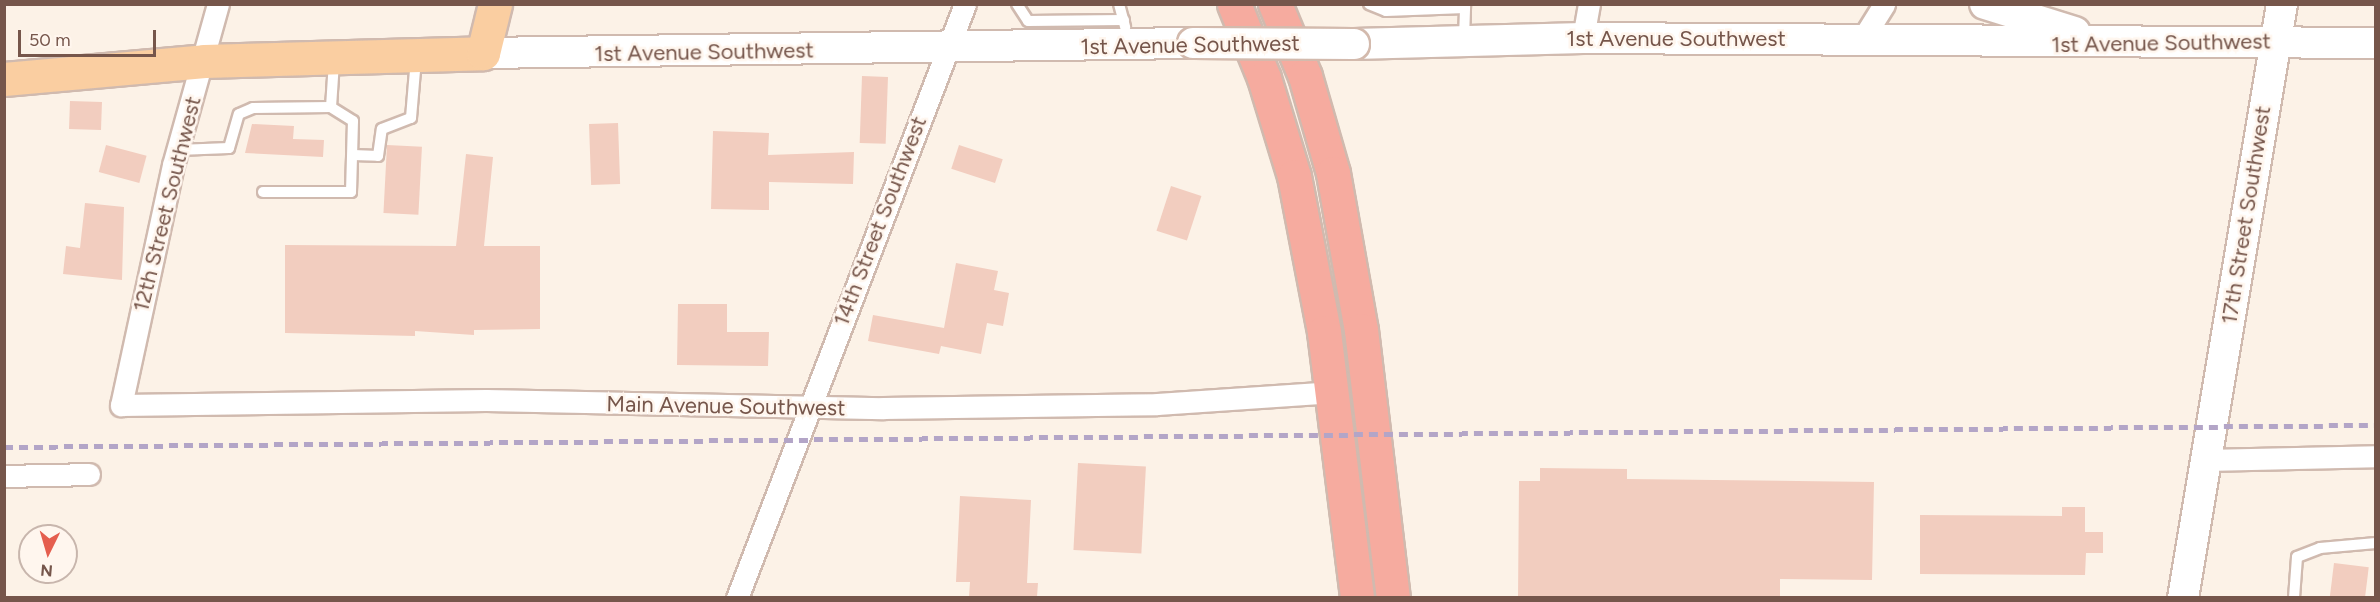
<!DOCTYPE html>
<html>
<head>
<meta charset="utf-8">
<style>
	body { margin:0 }
	#map { position:relative; width:2380px; height:602px; overflow:hidden; background:#fcf2e7; font-family:Figtree,sans-serif }
	div>[style] { position:absolute }
	.building>* { inset:0; background:#f2cdbf; transform-origin:0 0 }
	.roads { filter:drop-shadow(2px 0 #d0baaf) drop-shadow(-2px 0 #d0baaf) drop-shadow(0 2px #d0baaf) drop-shadow(0 -2px #d0baaf) }
	.lane>* { height:10px; margin:-5px; padding:0 5px; transform-origin:5px; border-radius:5px; background:#fff }
	.street>* { height:21px; margin:-10.5px; padding:0 10.5px; transform-origin:10.5px; border-radius:10.5px; background:#fff }
	.secondary>* { height:30px; margin:-15px; padding:0 15px; transform-origin:15px; border-radius:15px; background:#fff }
	.primary>* { height:33px; margin:-16.5px; padding:0 16.5px; transform-origin:16.5px; border-radius:16.5px; background:#facea1 }
	.highway>* { height:33px; margin:-16.5px; padding:0 16.5px; transform-origin:16.5px; border-radius:16.5px; background:#f6ab9f }
	.rail>* { height:4.5px; margin-top:-2.25px; transform-origin:0; background:repeating-linear-gradient(90deg,#b3a5c7 0 9px,transparent 0 15px) }
	.bridges { filter:drop-shadow(2px 0 #d3baad) drop-shadow(-2px 0 #d3baad) drop-shadow(0 2px #d3baad) drop-shadow(0 -2px #d3baad) }
	.secondary-bridge>* { height:30px; margin:-15px; padding:0 15px; transform-origin:15px; border-radius:15px; background:#fff }
	span { translate:-50% -50%; white-space:nowrap; text-align:center; line-height:1.15; -webkit-text-stroke:5px #fff6ee; paint-order:stroke }
	.street-label { font-size:22px; color:#76564b }
	.frame { position:absolute; inset:0; border:6px solid #76564b; pointer-events:none }
	.north { position:absolute; left:18px; top:524px; width:60px; height:60px; box-sizing:border-box; background:#fff6ee; border:2px solid #c8b6ad; border-radius:50%; rotate:185deg; font-size:16px; font-weight:700; line-height:24px; text-align:center; color:#76564b }
	.north::after { content:''; display:block; margin:auto; width:21px; height:27px; background:#e55e4e; clip-path:polygon(50% 0,100% 100%,50% 72%,0 100%) }
	.scale { position:absolute; left:18px; top:30px; width:138px; height:27px; box-sizing:border-box; border:3px solid #76564b; border-top:0; padding-left:8px; font-size:18px; line-height:21px; white-space:nowrap; color:#76564b; -webkit-text-stroke:4px #fff6ee; paint-order:stroke }
</style>
</head>
<body>
<div id="map">
	<div class="building">
		<i style="left:862px;top:76px;width:26px;height:67px;rotate:2deg"></i>
		<i style="left:70px;top:101px;width:32px;height:28px;rotate:2deg"></i>
		<i style="left:618px;top:123px;width:61px;height:29px;rotate:88deg"></i>
		<i style="clip-path:polygon(252px 124px,294px 126px,293px 139px,324px 140px,323px 157px,245px 153px)"></i>
		<i style="clip-path:polygon(713px 131px,769px 133px,768px 155px,854px 152px,853px 184px,769px 182px,769px 210px,711px 209px)"></i>
		<i style="left:106px;top:145px;width:42px;height:28px;rotate:15deg"></i>
		<i style="left:387px;top:145px;width:35px;height:68px;rotate:3deg"></i>
		<i style="left:959px;top:145px;width:46px;height:25px;rotate:18deg"></i>
		<i style="clip-path:polygon(466px 154px,493px 157px,484px 246px,540px 246px,540px 329px,474px 330px,474px 335px,415px 331px,415px 336px,285px 333px,285px 245px,456px 246px)"></i>
		<i style="left:1171px;top:186px;width:32px;height:47px;rotate:18deg"></i>
		<i style="clip-path:polygon(85px 203px,124px 207px,122px 280px,63px 274px,66px 246px,80px 248px)"></i>
		<i style="clip-path:polygon(956px 263px,998px 271px,994px 290px,1009px 293px,1003px 326px,987px 323px,981px 354px,941px 346px,939px 354px,868px 341px,873px 315px,944px 328px)"></i>
		<i style="clip-path:polygon(678px 304px,727px 304px,727px 332px,769px 332px,768px 366px,677px 365px)"></i>
		<i style="left:1078px;top:463px;width:68px;height:87px;rotate:3deg"></i>
		<i style="clip-path:polygon(1540px 468px,1627px 469px,1627px 479px,1874px 482px,1872px 580px,1780px 579px,1780px 597px,1518px 597px,1519px 481px,1540px 481px)"></i>
		<i style="clip-path:polygon(960px 496px,1031px 500px,1027px 583px,1038px 583px,1037px 597px,969px 597px,970px 582px,956px 582px)"></i>
		<i style="clip-path:polygon(2062px 507px,2085px 507px,2085px 532px,2103px 532px,2103px 553px,2086px 553px,2085px 575px,1920px 574px,1920px 515px,2062px 516px)"></i>
		<i style="left:2334px;top:563px;width:35px;height:34px;rotate:7deg"></i>
	</div>
	<div class="roads">
		<div class="lane">
			<i style="left:1017px;top:4px;width:20px;rotate:57deg"></i>
			<i style="left:1028px;top:21px;width:96px;rotate:-0.6deg"></i>
			<i style="left:1119px;top:4px;width:24px;rotate:75deg"></i>
			<i style="left:1369px;top:4px;width:18px;rotate:22deg"></i>
			<i style="left:1386px;top:11px;width:79px;rotate:-2.2deg"></i>
			<i style="left:1464px;top:38px;width:34px;rotate:-88deg"></i>
			<i style="left:178px;top:150px;width:51px;rotate:-2.2deg"></i>
			<i style="left:229px;top:148px;width:35px;rotate:-74deg"></i>
			<i style="left:239px;top:114px;width:15px;rotate:-23deg"></i>
			<i style="left:253px;top:108px;width:78px;rotate:-0.7deg"></i>
			<i style="left:331px;top:107px;width:45px;rotate:-86.2deg"></i>
			<i style="left:353px;top:155px;width:25px;rotate:2deg"></i>
			<i style="left:378px;top:156px;width:27px;rotate:-82deg"></i>
			<i style="left:382px;top:129px;width:31px;rotate:-21deg"></i>
			<i style="left:411px;top:118px;width:60px;rotate:-85.2deg"></i>
			<i style="left:263px;top:192px;width:88px"></i>
			<i style="left:351px;top:192px;width:71px;rotate:-88.4deg"></i>
			<i style="left:353px;top:121px;width:26px;rotate:-148deg"></i>
			<i style="left:2294px;top:598px;width:41px;rotate:-85.8deg"></i>
			<i style="left:2297px;top:557px;width:25px;rotate:-21deg"></i>
			<i style="left:2320px;top:548px;width:56px;rotate:-5.1deg"></i>
		</div>
		<div class="street">
			<i style="left:218px;top:4px;width:167px;rotate:105.6deg"></i>
			<i style="left:173px;top:165px;width:246px;rotate:102.2deg"></i>
			<i style="left:121px;top:405px;width:365px;rotate:-0.8deg"></i>
			<i style="left:486px;top:400px;width:397px;rotate:1.2deg"></i>
			<i style="left:883px;top:408px;width:274px;rotate:-0.8deg"></i>
			<i style="left:1157px;top:404px;width:174px;rotate:-3.9deg"></i>
			<i style="left:1583px;top:38px;width:35px;rotate:-80deg"></i>
			<i style="left:1863px;top:38px;width:40px;rotate:-58deg"></i>
			<i style="left:2205px;top:460px;width:171px;rotate:-1.3deg"></i>
			<i style="left:4px;top:476px;width:85px;rotate:-1.3deg"></i>
			<i style="left:737px;top:598px;width:636px;rotate:-69deg"></i>
		</div>
		<div class="secondary">
			<i style="left:1985px;top:4px;width:94px;rotate:17.3deg"></i>
			<i style="left:1354px;top:44px;width:229px;rotate:-1.5deg"></i>
			<i style="left:1583px;top:38px;width:793px;rotate:0.36deg"></i>
			<i style="left:483px;top:53px;width:710px;rotate:-0.81deg"></i>
			<i style="left:2183px;top:598px;width:602px;rotate:-80.54deg"></i>
		</div>
		<div class="primary">
			<i style="left:4px;top:79px;width:201px;rotate:-5.1deg"></i>
			<i style="left:204px;top:61px;width:279px;rotate:-1.6deg"></i>
			<i style="left:483px;top:53px;width:50px;rotate:-76.2deg"></i>
		</div>
		<div class="highway">
			<i style="left:1234px;top:4px;width:80px;rotate:67.9deg"></i>
			<i style="left:1264px;top:78px;width:102px;rotate:73deg"></i>
			<i style="left:1294px;top:176px;width:159px;rotate:79.1deg"></i>
			<i style="left:1324px;top:332px;width:268px;rotate:82.9deg"></i>
			<i style="left:1275px;top:4px;width:78px;rotate:67.4deg"></i>
			<i style="left:1305px;top:76px;width:101px;rotate:73.9deg"></i>
			<i style="left:1333px;top:173px;width:159px;rotate:79.9deg"></i>
			<i style="left:1361px;top:330px;width:270px;rotate:83.2deg"></i>
		</div>
	</div>
	<div class="rail">
		<i style="left:4px;top:447px;width:2372px;rotate:-0.53deg"></i>
	</div>
	<div class="bridges">
		<div class="secondary-bridge">
			<i style="left:1193px;top:43px;width:161px;rotate:0.4deg"></i>
		</div>
	</div>
	<div class="street-label">
		<span style="left:1676px;top:39px">1st Avenue Southwest</span>
		<span style="left:2161px;top:43px;rotate:-1deg">1st Avenue Southwest</span>
		<span style="left:1190px;top:45px;rotate:-1deg">1st Avenue Southwest</span>
		<span style="left:704px;top:52px;rotate:-1deg">1st Avenue Southwest</span>
		<span style="left:167px;top:204px;rotate:-76deg">12th Street Southwest</span>
		<span style="left:2246px;top:215px;rotate:-81deg">17th Street Southwest</span>
		<span style="left:880px;top:221px;rotate:-69deg">14th Street Southwest</span>
		<span style="left:726px;top:406px;rotate:1deg">Main Avenue Southwest</span>
	</div>
	<div class="frame"></div>
	<div class="north">N</div>
	<div class="scale">50 m</div>
</div>
</body>
</html>
